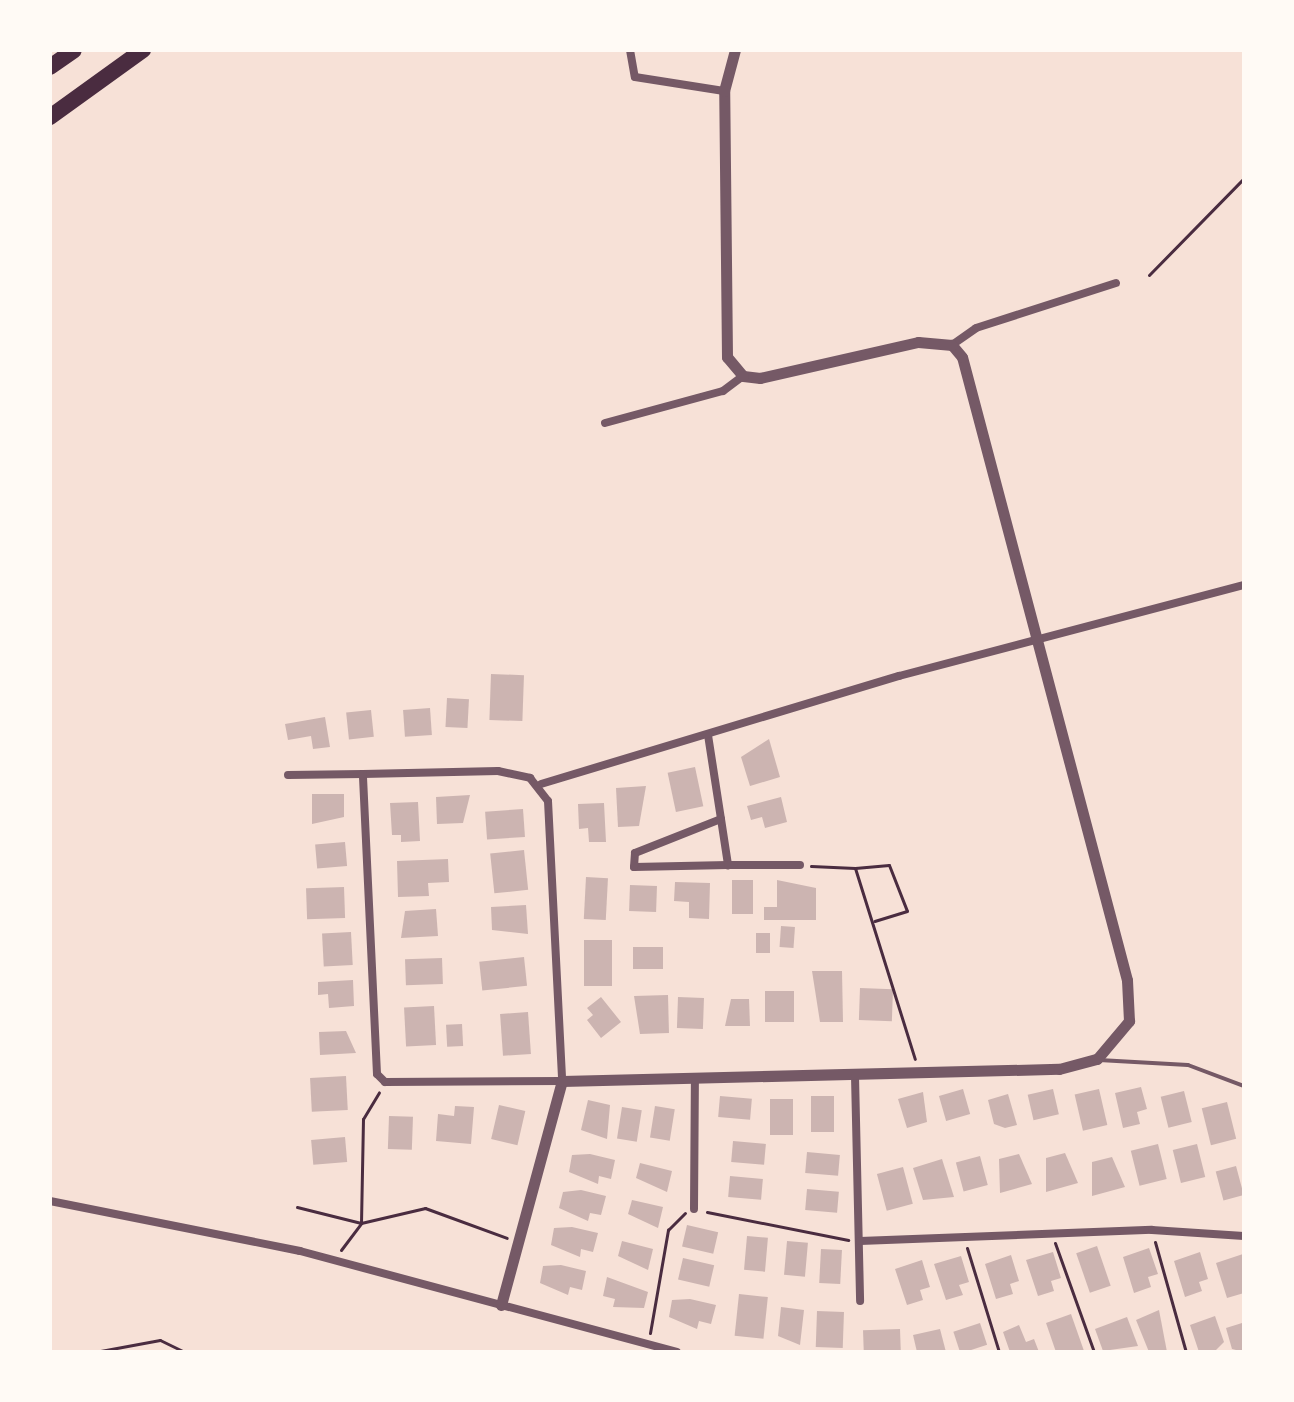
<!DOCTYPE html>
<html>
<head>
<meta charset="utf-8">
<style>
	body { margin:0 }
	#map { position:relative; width:1294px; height:1402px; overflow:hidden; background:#f7e1d7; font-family:Cabin,sans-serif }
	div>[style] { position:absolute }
	.building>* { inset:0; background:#ccb4b1; transform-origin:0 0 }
	.path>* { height:3px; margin:-1.5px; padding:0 1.5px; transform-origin:1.5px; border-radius:1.5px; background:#4a2c40 }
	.service>* { height:4px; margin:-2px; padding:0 2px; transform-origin:2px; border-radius:2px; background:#755966 }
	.minor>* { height:8px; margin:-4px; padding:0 4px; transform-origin:4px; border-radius:4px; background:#755966 }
	.tertiary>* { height:11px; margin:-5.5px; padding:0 5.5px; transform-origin:5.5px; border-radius:5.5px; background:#755966 }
	.motorway>* { height:16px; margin:-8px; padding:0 8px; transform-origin:8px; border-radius:8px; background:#4a2c40 }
	span { translate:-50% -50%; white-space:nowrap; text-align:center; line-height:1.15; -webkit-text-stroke:7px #fffaf5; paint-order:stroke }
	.frame { position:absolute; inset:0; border:52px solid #fffaf5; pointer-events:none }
</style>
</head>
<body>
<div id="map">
	<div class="building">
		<i style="left:491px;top:674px;width:33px;height:46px;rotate:2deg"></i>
		<i style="left:447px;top:698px;width:22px;height:29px;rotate:3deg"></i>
		<i style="left:430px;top:708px;width:27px;height:27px;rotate:86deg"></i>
		<i style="left:371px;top:710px;width:27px;height:25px;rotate:84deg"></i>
		<i style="clip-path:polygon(325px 717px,330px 747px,313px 749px,311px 736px,288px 740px,285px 724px)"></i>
		<i style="clip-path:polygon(769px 739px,780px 777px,750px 786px,741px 757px)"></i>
		<i style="left:695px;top:767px;width:40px;height:28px;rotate:78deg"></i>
		<i style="clip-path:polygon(646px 786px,639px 826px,618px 827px,616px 788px)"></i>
		<i style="clip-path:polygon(312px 794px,344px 794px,344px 817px,312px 824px)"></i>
		<i style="clip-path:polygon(470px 795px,463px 823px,437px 824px,436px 797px)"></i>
		<i style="clip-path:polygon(781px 797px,787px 822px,765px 828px,762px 817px,751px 820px,747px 806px)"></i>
		<i style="clip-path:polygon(418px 802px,420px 841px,401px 842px,401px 835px,392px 835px,390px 803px)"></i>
		<i style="clip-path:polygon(604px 803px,606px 842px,589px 842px,588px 828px,579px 829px,578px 804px)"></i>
		<i style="left:523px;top:809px;width:28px;height:38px;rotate:86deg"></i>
		<i style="left:345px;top:842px;width:24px;height:30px;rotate:85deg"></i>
		<i style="left:524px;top:850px;width:40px;height:34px;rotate:84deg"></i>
		<i style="clip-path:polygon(448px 859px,449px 882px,428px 883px,429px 896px,398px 897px,397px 861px)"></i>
		<i style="left:586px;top:877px;width:22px;height:42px;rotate:3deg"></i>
		<i style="left:732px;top:880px;width:21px;height:34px"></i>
		<i style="clip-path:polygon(777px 880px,816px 888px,816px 920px,764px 920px,764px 907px,777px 907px)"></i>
		<i style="clip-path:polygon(675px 882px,710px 883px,709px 919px,689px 918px,689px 902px,674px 901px)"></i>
		<i style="left:630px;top:885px;width:27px;height:26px;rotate:2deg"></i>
		<i style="left:344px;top:887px;width:31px;height:38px;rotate:88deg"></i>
		<i style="clip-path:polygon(526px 905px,528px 934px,492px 930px,491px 907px)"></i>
		<i style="clip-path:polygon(436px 909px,438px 936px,401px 938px,405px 911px)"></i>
		<i style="left:781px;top:926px;width:14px;height:21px;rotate:4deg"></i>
		<i style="left:351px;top:932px;width:33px;height:29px;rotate:87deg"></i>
		<i style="left:756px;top:933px;width:14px;height:20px"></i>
		<i style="left:584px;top:940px;width:28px;height:46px"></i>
		<i style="left:633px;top:947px;width:30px;height:22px"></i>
		<i style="left:524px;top:957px;width:29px;height:45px;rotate:84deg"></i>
		<i style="left:442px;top:958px;width:26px;height:37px;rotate:88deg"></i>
		<i style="clip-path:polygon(812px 971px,842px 971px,843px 1022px,820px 1022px)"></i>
		<i style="clip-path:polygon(353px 980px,354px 1006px,329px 1008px,328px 994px,318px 995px,318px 982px)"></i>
		<i style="left:860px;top:988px;width:33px;height:32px;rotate:2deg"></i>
		<i style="left:765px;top:991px;width:29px;height:31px"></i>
		<i style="clip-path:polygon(668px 995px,669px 1033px,640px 1034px,634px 996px)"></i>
		<i style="clip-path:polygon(601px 997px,621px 1022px,601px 1038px,587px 1020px,593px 1015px,587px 1008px)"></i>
		<i style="left:678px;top:997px;width:26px;height:31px;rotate:2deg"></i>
		<i style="clip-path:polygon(731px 999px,749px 999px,750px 1026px,725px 1026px)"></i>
		<i style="left:434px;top:1006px;width:39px;height:30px;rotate:87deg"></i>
		<i style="left:528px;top:1012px;width:42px;height:28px;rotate:86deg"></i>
		<i style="left:462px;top:1024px;width:22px;height:16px;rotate:87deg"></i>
		<i style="clip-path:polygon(346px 1031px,356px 1053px,320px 1055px,319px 1032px)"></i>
		<i style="left:346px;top:1076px;width:34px;height:36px;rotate:87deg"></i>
		<i style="clip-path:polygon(1141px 1087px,1147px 1109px,1137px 1112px,1140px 1124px,1123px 1128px,1115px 1093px)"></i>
		<i style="left:963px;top:1089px;width:26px;height:25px;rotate:74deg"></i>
		<i style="left:1053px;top:1089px;width:26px;height:26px;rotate:77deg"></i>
		<i style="left:1099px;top:1089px;width:37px;height:25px;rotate:77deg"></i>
		<i style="left:1184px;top:1091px;width:32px;height:24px;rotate:76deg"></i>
		<i style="clip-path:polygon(923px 1092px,927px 1122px,907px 1128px,898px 1099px)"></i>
		<i style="clip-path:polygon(1008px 1094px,1017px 1125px,1005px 1128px,994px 1124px,988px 1100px)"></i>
		<i style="left:720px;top:1096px;width:32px;height:21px;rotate:5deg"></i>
		<i style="left:811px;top:1096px;width:23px;height:36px"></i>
		<i style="left:770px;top:1099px;width:23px;height:36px"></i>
		<i style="clip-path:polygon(588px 1100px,610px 1105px,607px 1139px,581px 1130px)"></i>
		<i style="left:1227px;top:1102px;width:38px;height:26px;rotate:76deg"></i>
		<i style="left:499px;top:1105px;width:27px;height:35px;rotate:13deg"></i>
		<i style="clip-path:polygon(455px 1106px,474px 1107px,471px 1144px,436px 1141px,438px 1114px,454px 1116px)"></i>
		<i style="left:655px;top:1106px;width:20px;height:32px;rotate:9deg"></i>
		<i style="left:622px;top:1107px;width:20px;height:32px;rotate:9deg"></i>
		<i style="left:389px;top:1116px;width:24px;height:33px;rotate:2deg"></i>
		<i style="left:345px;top:1137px;width:25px;height:34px;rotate:85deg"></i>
		<i style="left:733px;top:1141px;width:33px;height:21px;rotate:5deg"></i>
		<i style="left:1158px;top:1144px;width:36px;height:28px;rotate:76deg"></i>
		<i style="left:1197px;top:1144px;width:34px;height:25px;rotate:76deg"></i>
		<i style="left:807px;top:1152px;width:33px;height:21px;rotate:5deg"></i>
		<i style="clip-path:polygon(1065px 1153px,1078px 1183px,1046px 1192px,1046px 1158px)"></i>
		<i style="clip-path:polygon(590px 1154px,615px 1160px,611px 1179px,599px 1176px,598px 1184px,569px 1172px,572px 1155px)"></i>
		<i style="clip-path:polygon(1019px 1154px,1032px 1184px,1000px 1193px,999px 1159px)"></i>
		<i style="left:980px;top:1156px;width:30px;height:25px;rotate:75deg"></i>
		<i style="clip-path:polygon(1112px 1157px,1125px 1187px,1092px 1196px,1092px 1162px)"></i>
		<i style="clip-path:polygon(942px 1159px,954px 1197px,923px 1200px,913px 1168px)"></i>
		<i style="clip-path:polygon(640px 1163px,672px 1171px,667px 1192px,636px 1178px)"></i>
		<i style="left:1236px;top:1166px;width:30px;height:21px;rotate:75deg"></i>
		<i style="left:903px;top:1167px;width:38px;height:27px;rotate:75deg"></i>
		<i style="left:730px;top:1176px;width:33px;height:21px;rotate:5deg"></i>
		<i style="left:807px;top:1189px;width:32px;height:21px;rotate:5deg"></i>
		<i style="clip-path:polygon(581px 1190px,606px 1196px,601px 1215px,590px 1213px,588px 1221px,559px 1208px,563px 1192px)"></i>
		<i style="clip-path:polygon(632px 1200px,663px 1207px,658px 1228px,628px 1214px)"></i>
		<i style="left:687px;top:1225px;width:32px;height:22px;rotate:13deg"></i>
		<i style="clip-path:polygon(572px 1227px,598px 1233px,593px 1252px,581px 1249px,580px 1257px,551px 1245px,554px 1228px)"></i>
		<i style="left:747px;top:1236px;width:21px;height:34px;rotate:5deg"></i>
		<i style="clip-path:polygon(622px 1241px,653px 1249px,648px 1270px,618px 1256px)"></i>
		<i style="left:787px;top:1241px;width:21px;height:34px;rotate:5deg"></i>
		<i style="left:1097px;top:1246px;width:42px;height:22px;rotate:71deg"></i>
		<i style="clip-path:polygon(1149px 1248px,1158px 1274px,1148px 1277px,1151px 1287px,1134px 1293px,1123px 1257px)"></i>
		<i style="left:821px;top:1249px;width:21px;height:34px;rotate:3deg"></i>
		<i style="clip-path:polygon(1053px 1252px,1061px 1278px,1051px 1281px,1054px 1291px,1038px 1296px,1026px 1260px)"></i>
		<i style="clip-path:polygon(1200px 1252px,1208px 1279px,1199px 1282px,1202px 1291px,1185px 1297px,1174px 1261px)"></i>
		<i style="clip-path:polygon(1243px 1254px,1244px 1293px,1227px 1298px,1216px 1263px)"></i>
		<i style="clip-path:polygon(1011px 1255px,1019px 1281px,1010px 1284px,1013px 1294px,996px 1299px,985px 1264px)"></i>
		<i style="clip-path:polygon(961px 1256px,969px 1282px,959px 1285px,963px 1295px,946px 1300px,934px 1264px)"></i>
		<i style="left:683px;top:1258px;width:32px;height:22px;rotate:13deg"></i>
		<i style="clip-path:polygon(922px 1260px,930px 1287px,920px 1290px,923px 1300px,907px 1305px,895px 1269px)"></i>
		<i style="clip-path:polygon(561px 1265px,586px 1271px,582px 1290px,570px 1287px,568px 1295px,540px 1283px,543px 1266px)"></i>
		<i style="clip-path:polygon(607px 1277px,648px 1292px,644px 1308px,613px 1307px,615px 1299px,603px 1296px)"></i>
		<i style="left:739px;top:1294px;width:29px;height:42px;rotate:6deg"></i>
		<i style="clip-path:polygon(690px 1299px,716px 1305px,711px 1324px,699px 1321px,697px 1329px,669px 1317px,672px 1300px)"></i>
		<i style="clip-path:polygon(781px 1307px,804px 1310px,800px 1345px,778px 1336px)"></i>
		<i style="clip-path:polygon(1159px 1310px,1167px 1352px,1149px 1352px,1136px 1320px)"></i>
		<i style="left:817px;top:1311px;width:27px;height:36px;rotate:2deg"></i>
		<i style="clip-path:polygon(1071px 1314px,1084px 1351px,1056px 1352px,1046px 1323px)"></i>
		<i style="clip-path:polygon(1215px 1316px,1224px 1342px,1214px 1352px,1199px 1352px,1190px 1325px)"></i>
		<i style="clip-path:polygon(1127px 1317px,1138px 1346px,1103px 1351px,1095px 1329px)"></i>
		<i style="left:980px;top:1323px;width:23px;height:28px;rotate:72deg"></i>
		<i style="clip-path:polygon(1242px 1323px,1244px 1330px,1244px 1352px,1232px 1349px,1226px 1328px)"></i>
		<i style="clip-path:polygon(1019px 1325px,1026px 1342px,1034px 1339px,1039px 1352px,1010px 1352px,1003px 1332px)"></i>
		<i style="left:900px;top:1329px;width:23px;height:37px;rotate:88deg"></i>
		<i style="clip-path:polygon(940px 1329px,946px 1352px,917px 1352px,913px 1335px)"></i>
	</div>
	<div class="path">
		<i style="left:1149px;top:275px;width:136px;rotate:-45.6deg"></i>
		<i style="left:811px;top:866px;width:44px;rotate:2.6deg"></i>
		<i style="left:855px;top:868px;width:200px;rotate:72.6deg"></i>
		<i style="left:855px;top:868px;width:34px;rotate:-5deg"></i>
		<i style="left:889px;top:865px;width:49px;rotate:68.6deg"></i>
		<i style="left:907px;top:911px;width:34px;rotate:163deg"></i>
		<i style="left:297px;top:1207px;width:66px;rotate:14deg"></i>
		<i style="left:361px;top:1223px;width:66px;rotate:-13.2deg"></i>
		<i style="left:425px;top:1208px;width:87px;rotate:20.1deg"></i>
		<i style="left:707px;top:1212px;width:144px;rotate:11.2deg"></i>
		<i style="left:1155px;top:1242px;width:114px;rotate:74.3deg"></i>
		<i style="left:1055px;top:1243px;width:116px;rotate:70.3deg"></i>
		<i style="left:967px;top:1248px;width:109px;rotate:72.9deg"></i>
		<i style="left:341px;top:1250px;width:34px;rotate:-53deg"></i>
		<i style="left:361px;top:1223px;width:104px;rotate:-88.9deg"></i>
		<i style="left:363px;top:1119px;width:31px;rotate:-59deg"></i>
		<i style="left:650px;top:1333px;width:105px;rotate:-80.1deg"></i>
		<i style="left:668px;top:1230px;width:24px;rotate:-45deg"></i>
		<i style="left:95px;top:1352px;width:66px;rotate:-10.5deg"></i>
		<i style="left:160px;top:1340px;width:28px;rotate:26deg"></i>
		<i style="left:258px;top:1352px;width:6px"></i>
	</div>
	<div class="service">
		<i style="left:1099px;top:1060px;width:89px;rotate:3.2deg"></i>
		<i style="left:1188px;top:1065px;width:60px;rotate:20.6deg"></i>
	</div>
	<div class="minor">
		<i style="left:630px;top:50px;width:27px;rotate:80deg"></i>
		<i style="left:635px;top:77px;width:90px;rotate:8.9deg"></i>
		<i style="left:952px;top:345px;width:29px;rotate:-35deg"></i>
		<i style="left:976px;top:328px;width:147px;rotate:-17.8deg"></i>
		<i style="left:605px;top:423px;width:122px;rotate:-15.2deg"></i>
		<i style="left:723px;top:391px;width:25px;rotate:-37deg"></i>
		<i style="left:708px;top:735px;width:85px;rotate:81.2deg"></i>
		<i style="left:721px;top:819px;width:47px;rotate:81.3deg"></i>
		<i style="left:728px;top:865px;width:94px;rotate:178.8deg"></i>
		<i style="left:634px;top:867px;width:14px;rotate:-86deg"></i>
		<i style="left:635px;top:853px;width:92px;rotate:-21.6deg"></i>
		<i style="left:498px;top:771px;width:33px;rotate:12deg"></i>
		<i style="left:530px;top:778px;width:29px;rotate:52deg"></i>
		<i style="left:548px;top:801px;width:280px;rotate:87.1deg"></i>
		<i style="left:562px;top:1081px;width:177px;rotate:179.7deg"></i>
		<i style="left:385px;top:1082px;width:11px;rotate:-135deg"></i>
		<i style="left:377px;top:1074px;width:300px;rotate:-92.7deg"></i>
		<i style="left:363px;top:774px;width:135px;rotate:-1.3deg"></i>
		<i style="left:288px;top:775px;width:75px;rotate:-0.8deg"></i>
		<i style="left:541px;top:784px;width:374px;rotate:-16.8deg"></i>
		<i style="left:899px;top:676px;width:357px;rotate:-14.8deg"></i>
		<i style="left:728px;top:865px;width:72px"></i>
		<i style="left:855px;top:1076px;width:225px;rotate:88.7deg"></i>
		<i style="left:50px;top:1201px;width:255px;rotate:11.3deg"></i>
		<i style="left:300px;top:1251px;width:390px;rotate:15deg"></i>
		<i style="left:694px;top:1209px;width:131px;rotate:-89.6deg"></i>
		<i style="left:860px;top:1241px;width:292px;rotate:-2.2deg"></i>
		<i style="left:1152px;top:1230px;width:92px;rotate:3.7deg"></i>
	</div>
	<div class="tertiary">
		<i style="left:501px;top:1305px;width:232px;rotate:-74.8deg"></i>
		<i style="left:562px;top:1081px;width:497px;rotate:-1.4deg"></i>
		<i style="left:1059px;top:1069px;width:39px;rotate:-15deg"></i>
		<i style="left:1097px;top:1059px;width:50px;rotate:-49.9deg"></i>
		<i style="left:1129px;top:1021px;width:41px;rotate:-92.8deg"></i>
		<i style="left:1127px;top:980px;width:644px;rotate:-104.83deg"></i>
		<i style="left:962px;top:357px;width:16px;rotate:-130deg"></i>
		<i style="left:952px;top:345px;width:34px;rotate:-175deg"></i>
		<i style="left:918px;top:342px;width:162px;rotate:167.2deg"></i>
		<i style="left:760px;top:378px;width:17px;rotate:-173deg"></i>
		<i style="left:743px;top:376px;width:25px;rotate:-130deg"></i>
		<i style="left:727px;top:357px;width:266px;rotate:-90.6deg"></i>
		<i style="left:724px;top:91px;width:42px;rotate:-75deg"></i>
	</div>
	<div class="motorway">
		<i style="left:50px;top:67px;width:29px;rotate:-35deg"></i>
		<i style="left:50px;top:117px;width:115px;rotate:-35.8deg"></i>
	</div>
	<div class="frame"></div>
</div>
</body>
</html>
